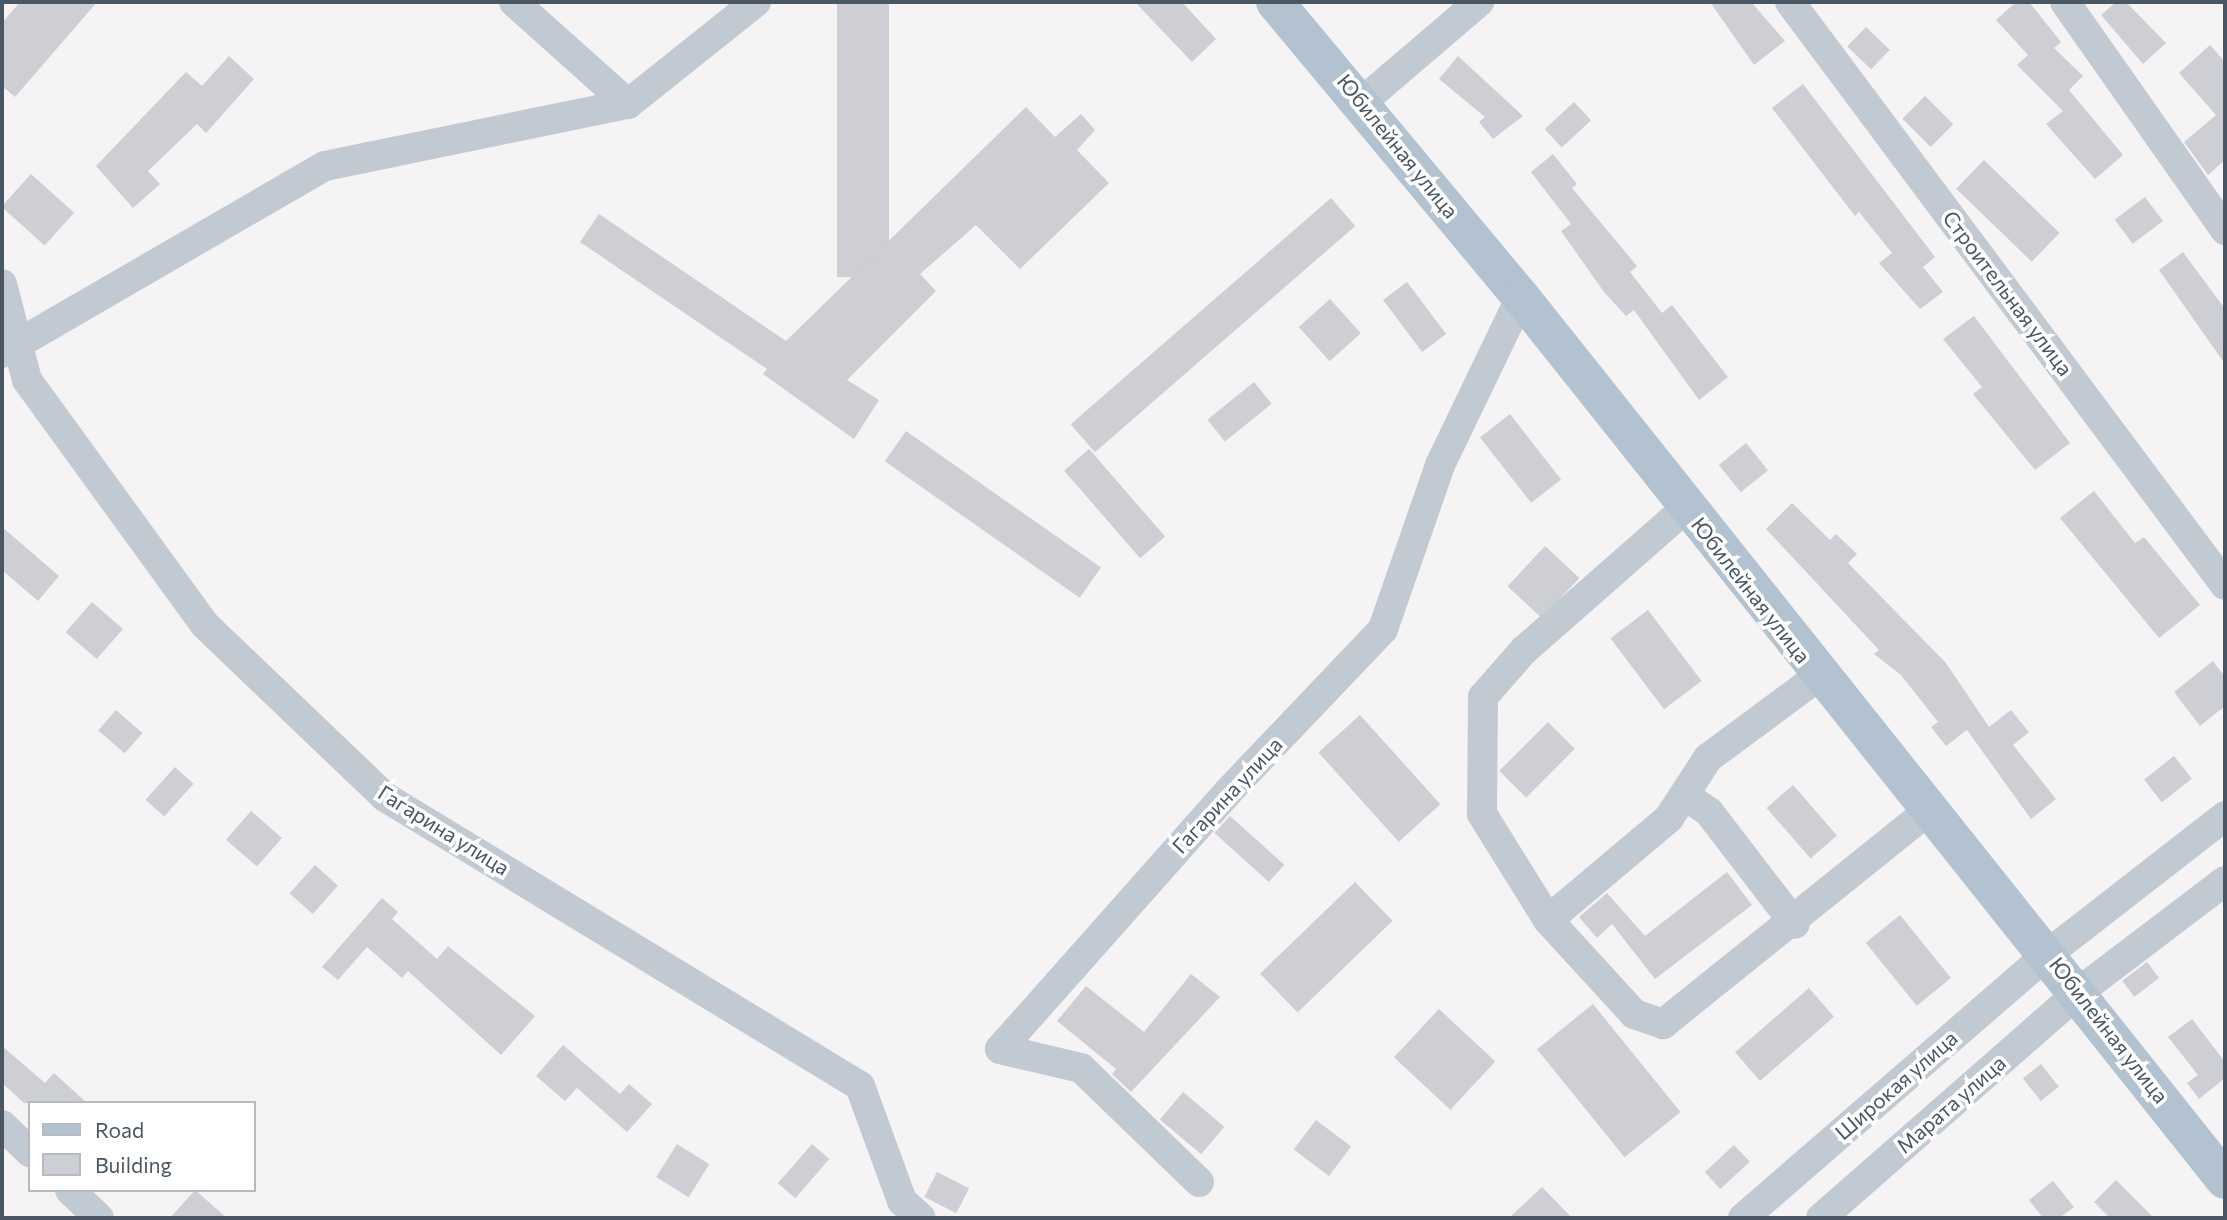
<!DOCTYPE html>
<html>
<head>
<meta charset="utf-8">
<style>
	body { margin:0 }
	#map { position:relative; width:2227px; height:1220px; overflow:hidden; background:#f5f3f3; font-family:Commissioner,sans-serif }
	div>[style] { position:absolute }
	.building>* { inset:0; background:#cdcfd5; transform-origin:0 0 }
	.minor>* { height:30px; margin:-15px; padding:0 15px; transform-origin:15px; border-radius:15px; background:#c1cad2 }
	.major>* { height:38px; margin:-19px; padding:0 19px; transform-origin:19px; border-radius:19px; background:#b3c2d1 }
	span { translate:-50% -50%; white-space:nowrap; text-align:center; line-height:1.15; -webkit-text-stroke:7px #fff; paint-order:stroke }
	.street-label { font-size:21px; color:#4a5661 }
	.frame { position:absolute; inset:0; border:4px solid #4a5661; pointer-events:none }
	.legend { position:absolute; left:28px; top:1101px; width:228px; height:91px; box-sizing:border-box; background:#fff; border:2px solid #b7bbc0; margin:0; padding:9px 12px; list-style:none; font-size:21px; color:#4a5661 }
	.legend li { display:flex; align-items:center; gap:14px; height:35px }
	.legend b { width:35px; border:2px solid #b7bbc0 }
</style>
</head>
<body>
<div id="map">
	<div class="building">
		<i style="clip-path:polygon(20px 2px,97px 2px,15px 97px,2px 86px,2px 23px)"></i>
		<i style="left:837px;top:2px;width:52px;height:275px"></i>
		<i style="clip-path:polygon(1135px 2px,1182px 2px,1216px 39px,1192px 62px)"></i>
		<i style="clip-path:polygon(1710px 2px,1751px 2px,1785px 41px,1754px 65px)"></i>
		<i style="clip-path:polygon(2016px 2px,2029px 2px,2061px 42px,2054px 48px,2083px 76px,2069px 90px,2123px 155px,2095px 179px,2046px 124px,2063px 111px,2017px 65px,2028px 55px,1996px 20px)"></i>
		<i style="clip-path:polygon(2116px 2px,2126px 2px,2166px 43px,2143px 64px,2101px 15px)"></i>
		<i style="left:1866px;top:27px;width:33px;height:27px;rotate:44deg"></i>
		<i style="clip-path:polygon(2210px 45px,2225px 62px,2225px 160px,2208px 175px,2184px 142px,2216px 115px,2179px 73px)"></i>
		<i style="clip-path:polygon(229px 56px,254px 79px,206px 133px,197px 124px,148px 171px,160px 184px,133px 208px,96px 166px,186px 72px,202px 86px)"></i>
		<i style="clip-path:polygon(1458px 56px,1523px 116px,1493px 139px,1479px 122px,1485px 117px,1439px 79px)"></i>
		<i style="clip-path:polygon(1803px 84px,1935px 257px,1923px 267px,1943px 292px,1920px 309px,1879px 263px,1892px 253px,1859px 212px,1855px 216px,1772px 108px)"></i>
		<i style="left:1925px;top:96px;width:40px;height:32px;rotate:45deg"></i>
		<i style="left:1574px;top:102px;width:25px;height:40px;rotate:47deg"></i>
		<i style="clip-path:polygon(1026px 107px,1055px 137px,1081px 114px,1095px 130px,1077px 150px,1109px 183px,1020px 269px,976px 225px,920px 274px,936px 291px,847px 380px,879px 400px,854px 439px,763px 374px,767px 369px,580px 242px,599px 214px,786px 341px)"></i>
		<i style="clip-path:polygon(1553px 154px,1577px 184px,1572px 188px,1637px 266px,1630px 272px,1662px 313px,1672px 305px,1728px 377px,1699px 400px,1634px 310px,1626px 316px,1604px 292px,1561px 231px,1571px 224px,1531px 172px)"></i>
		<i style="left:1984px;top:160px;width:105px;height:40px;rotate:44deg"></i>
		<i style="left:31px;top:174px;width:58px;height:44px;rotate:42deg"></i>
		<i style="left:2145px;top:197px;width:30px;height:38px;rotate:53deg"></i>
		<i style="left:1331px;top:198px;width:37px;height:345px;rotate:49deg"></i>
		<i style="clip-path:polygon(2183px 252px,2225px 309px,2225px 364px,2159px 270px)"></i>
		<i style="left:1407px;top:282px;width:65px;height:30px;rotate:53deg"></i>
		<i style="left:1330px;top:299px;width:46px;height:42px;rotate:48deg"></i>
		<i style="clip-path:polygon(1974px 316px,2070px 443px,2035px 470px,1973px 394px,1982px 387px,1943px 339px)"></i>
		<i style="left:1254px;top:382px;width:28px;height:60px;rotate:51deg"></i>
		<i style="left:1510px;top:414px;width:83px;height:38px;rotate:52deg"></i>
		<i style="left:906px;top:431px;width:238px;height:37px;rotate:35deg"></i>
		<i style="left:1746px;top:443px;width:35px;height:35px;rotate:51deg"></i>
		<i style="left:1089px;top:449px;width:116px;height:33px;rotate:49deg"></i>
		<i style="clip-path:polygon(2094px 491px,2135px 543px,2144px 537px,2200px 605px,2159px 638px,2060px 518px)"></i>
		<i style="clip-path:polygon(1792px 503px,1830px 540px,1836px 534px,1857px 554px,1848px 563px,1946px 663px,1989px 727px,2011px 710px,2029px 732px,2013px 745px,2056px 799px,2031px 819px,1967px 730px,1946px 746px,1931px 727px,1938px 722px,1901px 675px,1874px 654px,1879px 650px,1766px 529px)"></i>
		<i style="clip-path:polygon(2px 527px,59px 576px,38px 601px,2px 570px)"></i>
		<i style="left:1545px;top:546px;width:47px;height:55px;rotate:43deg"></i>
		<i style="left:92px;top:602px;width:41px;height:40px;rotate:41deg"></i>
		<i style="left:1648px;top:610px;width:89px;height:47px;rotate:53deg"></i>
		<i style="clip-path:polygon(2213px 661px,2225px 677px,2225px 706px,2200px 726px,2174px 692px)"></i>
		<i style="left:116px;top:710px;width:35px;height:27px;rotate:41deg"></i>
		<i style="left:1360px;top:715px;width:120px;height:56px;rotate:48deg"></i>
		<i style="left:1548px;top:722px;width:38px;height:69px;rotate:45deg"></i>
		<i style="left:2174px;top:756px;width:29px;height:38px;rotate:52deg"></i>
		<i style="left:175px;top:767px;width:25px;height:44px;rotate:42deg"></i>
		<i style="left:1793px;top:785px;width:67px;height:35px;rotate:49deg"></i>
		<i style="left:251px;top:811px;width:41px;height:38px;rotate:41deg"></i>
		<i style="left:1230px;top:816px;width:73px;height:23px;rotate:42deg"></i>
		<i style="left:315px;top:865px;width:31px;height:38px;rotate:42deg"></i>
		<i style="clip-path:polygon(1727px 872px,1752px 905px,1655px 979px,1612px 924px,1597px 938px,1579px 917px,1607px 893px,1645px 936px)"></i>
		<i style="left:1355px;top:882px;width:54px;height:132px;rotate:46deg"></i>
		<i style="clip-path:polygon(382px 898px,398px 912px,392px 919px,437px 959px,448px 946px,535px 1016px,501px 1055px,408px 971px,402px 978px,367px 947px,338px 980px,322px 967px)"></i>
		<i style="left:1900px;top:915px;width:81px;height:44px;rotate:51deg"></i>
		<i style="left:2147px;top:962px;width:20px;height:31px;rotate:53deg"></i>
		<i style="clip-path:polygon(1191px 974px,1220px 997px,1131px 1092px,1112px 1074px,1116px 1069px,1057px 1021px,1086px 986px,1144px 1032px)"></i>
		<i style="left:1809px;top:988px;width:38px;height:98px;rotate:49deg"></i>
		<i style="left:1593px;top:1004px;width:139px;height:72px;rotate:51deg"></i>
		<i style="left:1439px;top:1009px;width:77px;height:66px;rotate:43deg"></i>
		<i style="clip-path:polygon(2192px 1019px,2225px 1062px,2225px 1078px,2199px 1099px,2187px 1083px,2198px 1075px,2168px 1037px)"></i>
		<i style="clip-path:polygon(563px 1045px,620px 1094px,629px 1084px,652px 1104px,627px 1132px,577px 1088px,565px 1101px,536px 1076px)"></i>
		<i style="clip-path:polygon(2px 1046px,45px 1083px,54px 1073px,87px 1103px,24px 1103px,2px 1083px)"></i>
		<i style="left:2041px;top:1064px;width:29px;height:23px;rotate:52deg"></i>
		<i style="left:1183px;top:1092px;width:54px;height:36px;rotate:40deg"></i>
		<i style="left:1316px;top:1120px;width:44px;height:37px;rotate:37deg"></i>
		<i style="left:677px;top:1144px;width:38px;height:39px;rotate:32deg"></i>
		<i style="left:812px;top:1144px;width:23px;height:52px;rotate:41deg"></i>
		<i style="left:1734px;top:1145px;width:23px;height:40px;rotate:47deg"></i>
		<i style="left:937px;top:1172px;width:36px;height:28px;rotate:27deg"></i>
		<i style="clip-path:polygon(2116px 1180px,2154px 1218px,2110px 1218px,2094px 1202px)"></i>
		<i style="clip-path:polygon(2053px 1181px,2074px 1207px,2059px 1218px,2043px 1218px,2029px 1200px)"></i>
		<i style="clip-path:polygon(1542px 1187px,1572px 1218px,1509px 1218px)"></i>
		<i style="clip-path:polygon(195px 1190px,227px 1218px,170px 1218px)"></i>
	</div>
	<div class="minor">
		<i style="left:514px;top:2px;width:153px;rotate:41.8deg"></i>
		<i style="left:1790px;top:2px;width:727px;rotate:53.27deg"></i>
		<i style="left:2065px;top:2px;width:279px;rotate:54.9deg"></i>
		<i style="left:1363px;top:101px;width:153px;rotate:-40.5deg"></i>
		<i style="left:2px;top:284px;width:99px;rotate:75.4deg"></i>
		<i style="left:27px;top:380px;width:301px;rotate:54deg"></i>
		<i style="left:204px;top:624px;width:250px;rotate:43.7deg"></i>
		<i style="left:385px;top:797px;width:556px;rotate:31.32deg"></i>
		<i style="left:860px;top:1086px;width:122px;rotate:69.9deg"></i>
		<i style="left:902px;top:1201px;width:25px;rotate:42deg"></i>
		<i style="left:2px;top:353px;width:373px;rotate:-30.1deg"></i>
		<i style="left:325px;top:166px;width:309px;rotate:-11.6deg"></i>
		<i style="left:628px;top:104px;width:164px;rotate:-38.6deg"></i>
		<i style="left:1687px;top:507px;width:217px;rotate:138.7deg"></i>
		<i style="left:1524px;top:650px;width:62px;rotate:131.1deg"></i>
		<i style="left:1483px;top:697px;width:117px;rotate:90.5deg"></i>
		<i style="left:1482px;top:814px;width:125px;rotate:58.1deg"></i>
		<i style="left:1548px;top:920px;width:127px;rotate:47.5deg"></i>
		<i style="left:1634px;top:1014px;width:31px;rotate:19deg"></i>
		<i style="left:1663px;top:1024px;width:343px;rotate:-38.8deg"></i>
		<i style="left:1686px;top:796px;width:28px;rotate:35deg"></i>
		<i style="left:1709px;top:812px;width:141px;rotate:52.5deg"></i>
		<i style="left:1548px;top:920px;width:158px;rotate:-40.1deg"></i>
		<i style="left:1669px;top:818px;width:72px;rotate:-57deg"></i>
		<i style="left:1708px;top:758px;width:138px;rotate:-36.5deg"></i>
		<i style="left:2px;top:1125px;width:39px;rotate:44deg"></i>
		<i style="left:1199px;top:1182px;width:164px;rotate:-136deg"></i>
		<i style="left:1081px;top:1068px;width:83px;rotate:-166.8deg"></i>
		<i style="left:1000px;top:1049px;width:344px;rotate:-48.4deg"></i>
		<i style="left:1228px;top:792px;width:225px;rotate:-46.4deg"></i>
		<i style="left:1383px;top:629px;width:174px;rotate:-70.8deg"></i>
		<i style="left:1440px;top:465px;width:187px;rotate:-64.3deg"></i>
		<i style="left:70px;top:1190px;width:40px;rotate:44deg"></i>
		<i style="left:1743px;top:1218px;width:405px;rotate:-40.9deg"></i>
		<i style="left:2049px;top:953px;width:223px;rotate:-37.9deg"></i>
		<i style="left:1821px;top:1218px;width:344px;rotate:-41.2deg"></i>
		<i style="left:2080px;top:991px;width:182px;rotate:-37.2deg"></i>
	</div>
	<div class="major">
		<i style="left:1275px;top:2px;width:384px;rotate:50.2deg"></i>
		<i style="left:1521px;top:297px;width:1129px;rotate:51.44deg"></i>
	</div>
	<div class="street-label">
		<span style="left:1398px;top:146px;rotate:51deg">Юбилейная улица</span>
		<span style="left:2008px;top:293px;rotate:53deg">Строительная улица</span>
		<span style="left:1751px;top:590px;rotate:52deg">Юбилейная улица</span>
		<span style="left:1227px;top:795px;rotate:-47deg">Гагарина улица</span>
		<span style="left:444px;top:830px;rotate:32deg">Гагарина улица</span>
		<span style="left:2109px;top:1030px;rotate:52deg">Юбилейная улица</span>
		<span style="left:1896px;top:1085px;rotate:-41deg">Широкая улица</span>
		<span style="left:1951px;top:1104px;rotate:-41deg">Марата улица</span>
	</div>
	<div class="frame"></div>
	<ul class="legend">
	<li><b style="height:9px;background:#b3c2d1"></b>Road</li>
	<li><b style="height:19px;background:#cdcfd5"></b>Building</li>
	</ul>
</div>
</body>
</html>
